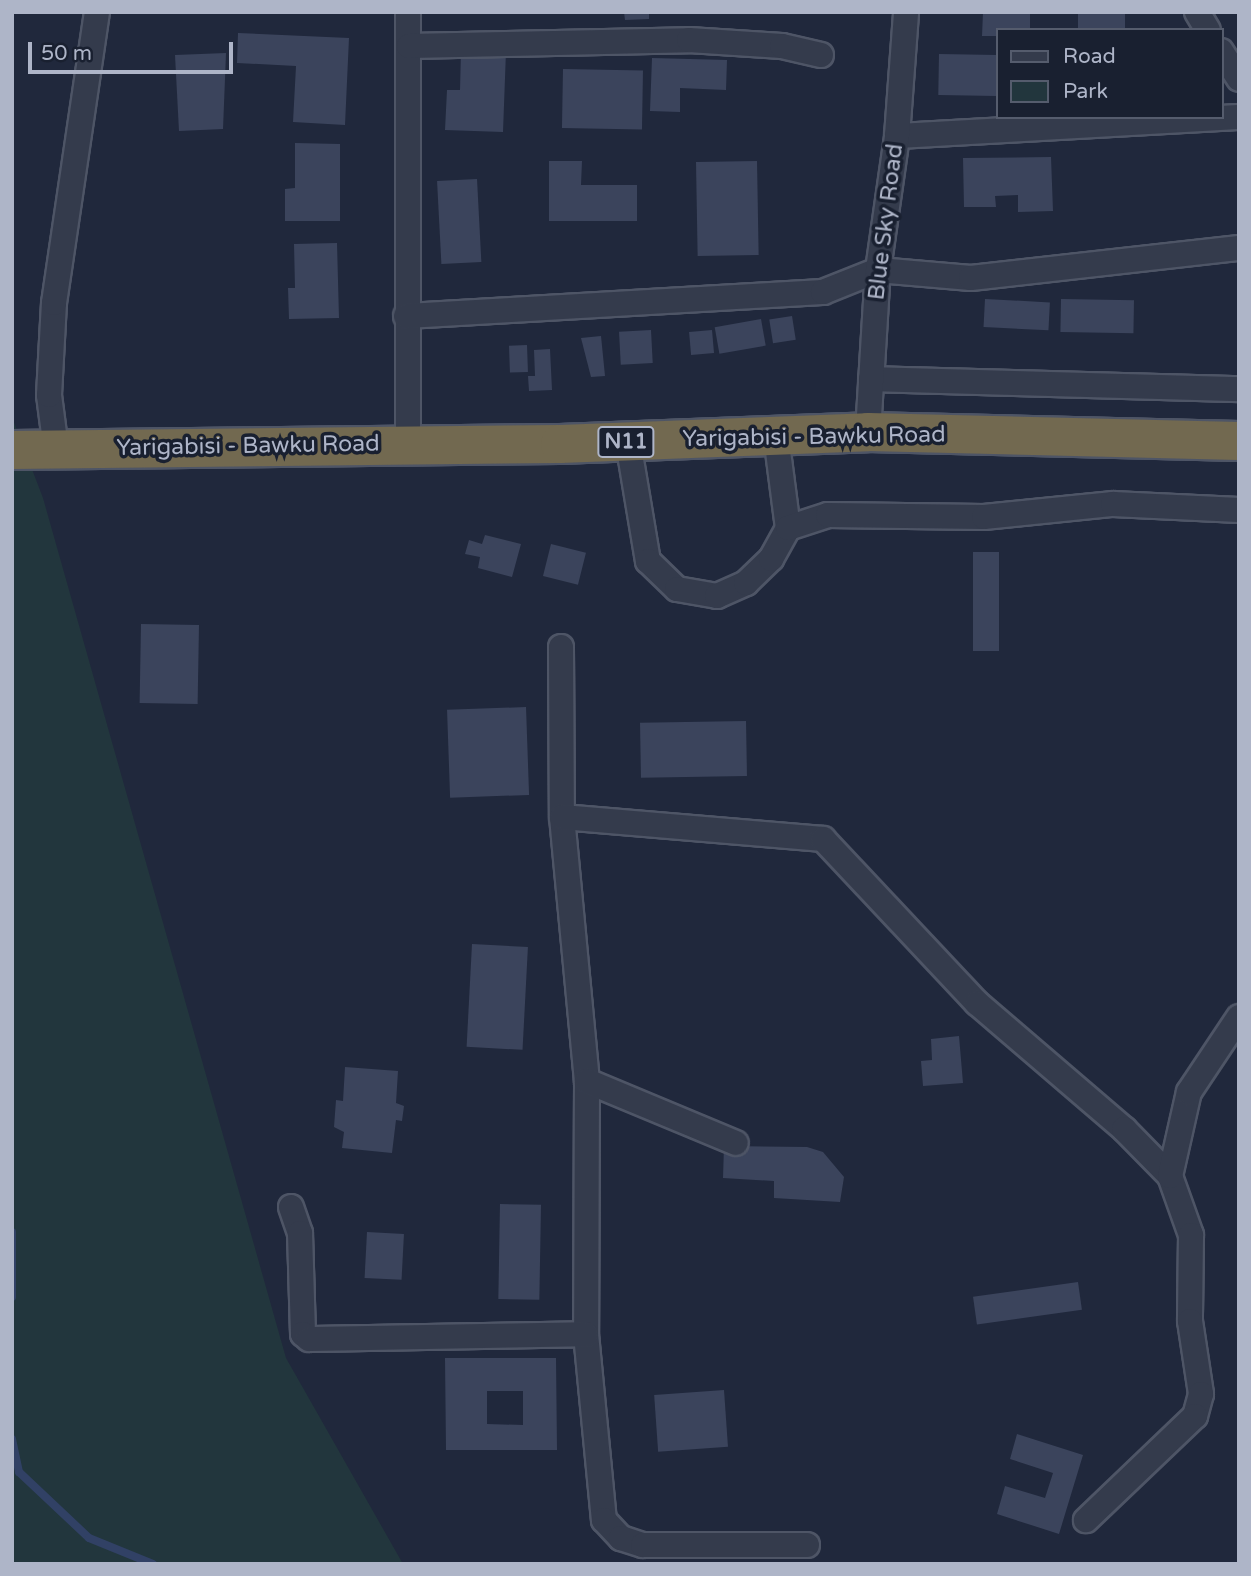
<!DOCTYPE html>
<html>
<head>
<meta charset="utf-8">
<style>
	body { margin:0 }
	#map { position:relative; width:1251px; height:1576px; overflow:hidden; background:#20283c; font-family:"Varela Round",sans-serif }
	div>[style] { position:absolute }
	.green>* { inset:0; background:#22363d }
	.stream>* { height:8px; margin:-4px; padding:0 4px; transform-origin:4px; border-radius:4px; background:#314165 }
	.building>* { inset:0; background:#3b445c; transform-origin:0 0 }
	.roads { filter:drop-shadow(2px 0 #4e5566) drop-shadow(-2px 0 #4e5566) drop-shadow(0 2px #4e5566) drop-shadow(0 -2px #4e5566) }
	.street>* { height:24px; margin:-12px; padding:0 12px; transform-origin:12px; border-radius:12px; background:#343b4c }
	.highway>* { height:38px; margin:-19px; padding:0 19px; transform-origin:19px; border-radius:19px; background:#726950 }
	span { translate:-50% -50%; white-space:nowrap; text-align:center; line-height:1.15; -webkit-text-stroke:7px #192030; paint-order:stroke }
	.shield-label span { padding:2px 5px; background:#192030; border:2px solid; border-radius:5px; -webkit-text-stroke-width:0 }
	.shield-label { font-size:21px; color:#aeb5c8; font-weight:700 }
	.street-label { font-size:23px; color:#aeb5c8 }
	.frame { position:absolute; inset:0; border:14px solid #aeb5c8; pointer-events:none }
	.legend { position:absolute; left:996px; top:28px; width:228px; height:91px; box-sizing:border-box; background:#192030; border:2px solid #555c6d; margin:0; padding:9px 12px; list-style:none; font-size:21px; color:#aeb5c8 }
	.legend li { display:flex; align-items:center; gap:14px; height:35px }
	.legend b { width:35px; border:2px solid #555c6d }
	.scale { position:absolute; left:28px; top:42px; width:205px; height:32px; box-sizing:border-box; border:4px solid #aeb5c8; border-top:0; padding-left:9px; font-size:21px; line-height:24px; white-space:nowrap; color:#aeb5c8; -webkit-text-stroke:5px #192030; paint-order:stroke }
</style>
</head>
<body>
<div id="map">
	<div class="green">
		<i style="clip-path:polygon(12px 417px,43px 498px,286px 1358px,403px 1564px,12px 1564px)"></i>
	</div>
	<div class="stream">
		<i style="left:12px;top:1232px;width:65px;rotate:90deg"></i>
		<i style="left:12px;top:1439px;width:34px;rotate:78deg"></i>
		<i style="left:19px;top:1472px;width:96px;rotate:43.3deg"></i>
		<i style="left:89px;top:1538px;width:69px;rotate:22.1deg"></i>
	</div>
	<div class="building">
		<i style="clip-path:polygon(624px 12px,649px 12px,649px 19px,625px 20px)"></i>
		<i style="clip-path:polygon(983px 12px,1030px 12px,1030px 30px,997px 30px,997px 36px,982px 36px)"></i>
		<i style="left:1078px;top:12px;width:47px;height:18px"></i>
		<i style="clip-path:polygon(238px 33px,349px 38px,345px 125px,293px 122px,296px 66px,237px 63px)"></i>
		<i style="clip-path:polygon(461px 50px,506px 51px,503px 132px,445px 130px,447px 90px,460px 90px)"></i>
		<i style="clip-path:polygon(226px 53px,223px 129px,179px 131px,175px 55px)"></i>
		<i style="left:939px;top:54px;width:58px;height:41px;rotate:1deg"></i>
		<i style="clip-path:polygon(652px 58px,727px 60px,726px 90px,680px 88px,680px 112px,650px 111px)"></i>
		<i style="left:563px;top:69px;width:80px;height:59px;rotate:1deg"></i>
		<i style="clip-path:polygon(295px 143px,340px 144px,340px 221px,285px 221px,285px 189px,295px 188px)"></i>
		<i style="clip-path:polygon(1051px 157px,1053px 211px,1018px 212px,1018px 195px,995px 196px,996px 207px,964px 207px,963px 158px)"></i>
		<i style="clip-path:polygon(549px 161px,582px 161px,581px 185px,637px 185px,637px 221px,549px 221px)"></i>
		<i style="left:757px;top:161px;width:94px;height:61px;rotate:89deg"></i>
		<i style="left:477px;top:179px;width:83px;height:40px;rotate:87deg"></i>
		<i style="clip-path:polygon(337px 243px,339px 318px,289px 319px,288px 288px,295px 288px,294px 244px)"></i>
		<i style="left:985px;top:299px;width:65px;height:28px;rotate:3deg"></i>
		<i style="left:1061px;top:299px;width:73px;height:33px;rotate:1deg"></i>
		<i style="left:792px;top:316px;width:24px;height:23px;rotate:81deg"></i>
		<i style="left:761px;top:319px;width:27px;height:47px;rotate:80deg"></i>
		<i style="left:651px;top:330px;width:33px;height:32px;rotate:87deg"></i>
		<i style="left:712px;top:330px;width:23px;height:23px;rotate:85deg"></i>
		<i style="clip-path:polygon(601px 336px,605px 376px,591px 377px,581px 338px)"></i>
		<i style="left:527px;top:345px;width:27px;height:18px;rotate:88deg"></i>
		<i style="clip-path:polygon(550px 349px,552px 390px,529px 391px,528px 376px,535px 376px,534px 350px)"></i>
		<i style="clip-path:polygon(485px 535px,521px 544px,512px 577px,478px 568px,480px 557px,465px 554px,469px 540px,482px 544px)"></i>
		<i style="left:551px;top:544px;width:36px;height:33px;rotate:14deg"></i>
		<i style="left:973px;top:552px;width:26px;height:99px"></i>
		<i style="left:141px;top:624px;width:58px;height:79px;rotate:1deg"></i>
		<i style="left:526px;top:707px;width:88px;height:79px;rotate:88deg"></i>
		<i style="left:746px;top:721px;width:55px;height:106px;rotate:89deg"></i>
		<i style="left:472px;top:944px;width:56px;height:103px;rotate:3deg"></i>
		<i style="clip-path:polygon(959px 1036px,963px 1083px,923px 1086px,921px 1061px,932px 1060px,931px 1039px)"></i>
		<i style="clip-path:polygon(345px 1067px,398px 1071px,396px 1103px,404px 1106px,402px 1121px,396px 1120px,392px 1153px,342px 1148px,344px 1132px,334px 1127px,336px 1100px,343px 1101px)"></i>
		<i style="clip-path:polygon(724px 1146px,807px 1147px,823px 1152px,844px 1177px,840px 1202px,774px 1198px,774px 1181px,723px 1178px)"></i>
		<i style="left:500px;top:1204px;width:41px;height:95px;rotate:1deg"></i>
		<i style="left:367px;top:1232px;width:37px;height:46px;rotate:3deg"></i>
		<i style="left:1078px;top:1282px;width:28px;height:106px;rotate:82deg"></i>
		<i style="clip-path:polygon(evenodd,445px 1358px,556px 1358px,557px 1450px,446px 1450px,445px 1358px,487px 1391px,523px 1391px,523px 1425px,487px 1424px,487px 1391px)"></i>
		<i style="left:724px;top:1390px;width:57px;height:70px;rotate:86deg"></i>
		<i style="clip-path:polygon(1017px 1434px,1083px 1455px,1059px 1534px,997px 1514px,1005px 1486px,1045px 1498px,1053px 1473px,1010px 1459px)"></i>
	</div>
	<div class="roads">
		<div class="street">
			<i style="left:408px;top:12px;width:431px;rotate:90deg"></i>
			<i style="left:1197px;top:12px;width:21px;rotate:59deg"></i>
			<i style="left:409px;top:46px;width:280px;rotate:-1.2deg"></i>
			<i style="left:689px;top:40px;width:93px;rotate:3.7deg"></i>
			<i style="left:782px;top:46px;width:40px;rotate:13deg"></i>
			<i style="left:1221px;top:51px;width:33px;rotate:57deg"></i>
			<i style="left:897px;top:136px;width:343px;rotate:-3.2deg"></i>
			<i style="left:406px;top:316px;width:418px;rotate:-3.3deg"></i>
			<i style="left:823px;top:292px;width:59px;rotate:-21.8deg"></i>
			<i style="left:878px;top:270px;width:93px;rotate:4.9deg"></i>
			<i style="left:971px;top:278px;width:270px;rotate:-6.4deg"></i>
			<i style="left:871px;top:379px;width:368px;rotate:1.6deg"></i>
			<i style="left:868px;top:432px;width:162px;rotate:-86.5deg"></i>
			<i style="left:878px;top:270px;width:135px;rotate:-81.9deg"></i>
			<i style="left:897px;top:136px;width:124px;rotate:-85.8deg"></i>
			<i style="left:776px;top:436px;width:93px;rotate:82.6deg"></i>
			<i style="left:628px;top:442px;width:121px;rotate:80.5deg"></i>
			<i style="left:648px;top:561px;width:40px;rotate:44deg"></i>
			<i style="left:677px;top:589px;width:41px;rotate:9.9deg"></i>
			<i style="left:717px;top:596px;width:32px;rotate:-24deg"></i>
			<i style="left:746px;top:583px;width:35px;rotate:-44deg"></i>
			<i style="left:771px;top:559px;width:35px;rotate:-61deg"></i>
			<i style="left:788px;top:528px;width:42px;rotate:-18deg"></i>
			<i style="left:828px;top:515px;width:156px;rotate:0.7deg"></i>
			<i style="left:984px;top:517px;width:130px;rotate:-5.8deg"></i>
			<i style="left:1113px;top:504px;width:126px;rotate:2.7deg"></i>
			<i style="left:56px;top:449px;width:54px;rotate:-97.4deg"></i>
			<i style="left:49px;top:395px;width:92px;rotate:-86.9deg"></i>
			<i style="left:54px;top:303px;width:294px;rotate:-81.6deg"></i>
			<i style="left:561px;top:647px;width:170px;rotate:89.7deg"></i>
			<i style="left:562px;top:817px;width:265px;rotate:84.6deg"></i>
			<i style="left:587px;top:1081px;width:253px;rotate:90.2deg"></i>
			<i style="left:586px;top:1334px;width:187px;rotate:84.5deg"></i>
			<i style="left:604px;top:1520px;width:25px;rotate:47deg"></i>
			<i style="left:621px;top:1538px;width:23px;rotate:18deg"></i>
			<i style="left:643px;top:1545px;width:164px"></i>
			<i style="left:562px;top:817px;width:262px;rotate:4.8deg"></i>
			<i style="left:823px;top:839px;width:225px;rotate:46.8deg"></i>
			<i style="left:977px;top:1003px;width:194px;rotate:40.6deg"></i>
			<i style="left:1124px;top:1129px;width:66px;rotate:45.6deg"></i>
			<i style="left:1170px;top:1176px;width:63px;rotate:70.4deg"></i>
			<i style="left:1191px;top:1235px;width:86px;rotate:90.7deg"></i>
			<i style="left:1190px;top:1321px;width:74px;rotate:81.4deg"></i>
			<i style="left:1201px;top:1394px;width:23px;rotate:105deg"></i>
			<i style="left:1195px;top:1416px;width:151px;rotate:136.3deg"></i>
			<i style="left:587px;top:1081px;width:161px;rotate:22.6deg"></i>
			<i style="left:1170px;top:1176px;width:86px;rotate:-77.3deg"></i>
			<i style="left:1189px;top:1092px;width:90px;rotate:-56.3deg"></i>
			<i style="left:291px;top:1207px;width:28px;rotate:71deg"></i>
			<i style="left:300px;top:1233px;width:101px;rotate:88.3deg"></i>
			<i style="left:303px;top:1334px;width:8px;rotate:40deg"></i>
			<i style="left:309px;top:1339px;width:277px;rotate:-1deg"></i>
		</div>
		<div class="highway">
			<i style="left:12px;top:450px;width:548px;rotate:-0.63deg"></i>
			<i style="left:560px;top:444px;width:308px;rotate:-2.2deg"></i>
			<i style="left:868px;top:432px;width:371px;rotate:1.4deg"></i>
		</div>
	</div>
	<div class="shield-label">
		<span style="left:626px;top:442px">N11</span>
	</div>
	<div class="street-label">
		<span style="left:886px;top:222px;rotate:-83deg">Blue Sky Road</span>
		<span style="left:814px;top:437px;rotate:-1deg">Yarigabisi - Bawku Road</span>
		<span style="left:248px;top:446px;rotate:-1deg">Yarigabisi - Bawku Road</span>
	</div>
	<div class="frame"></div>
	<ul class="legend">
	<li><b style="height:9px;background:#343b4c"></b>Road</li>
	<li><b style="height:19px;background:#22363d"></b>Park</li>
	</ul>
	<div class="scale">50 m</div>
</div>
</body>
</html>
